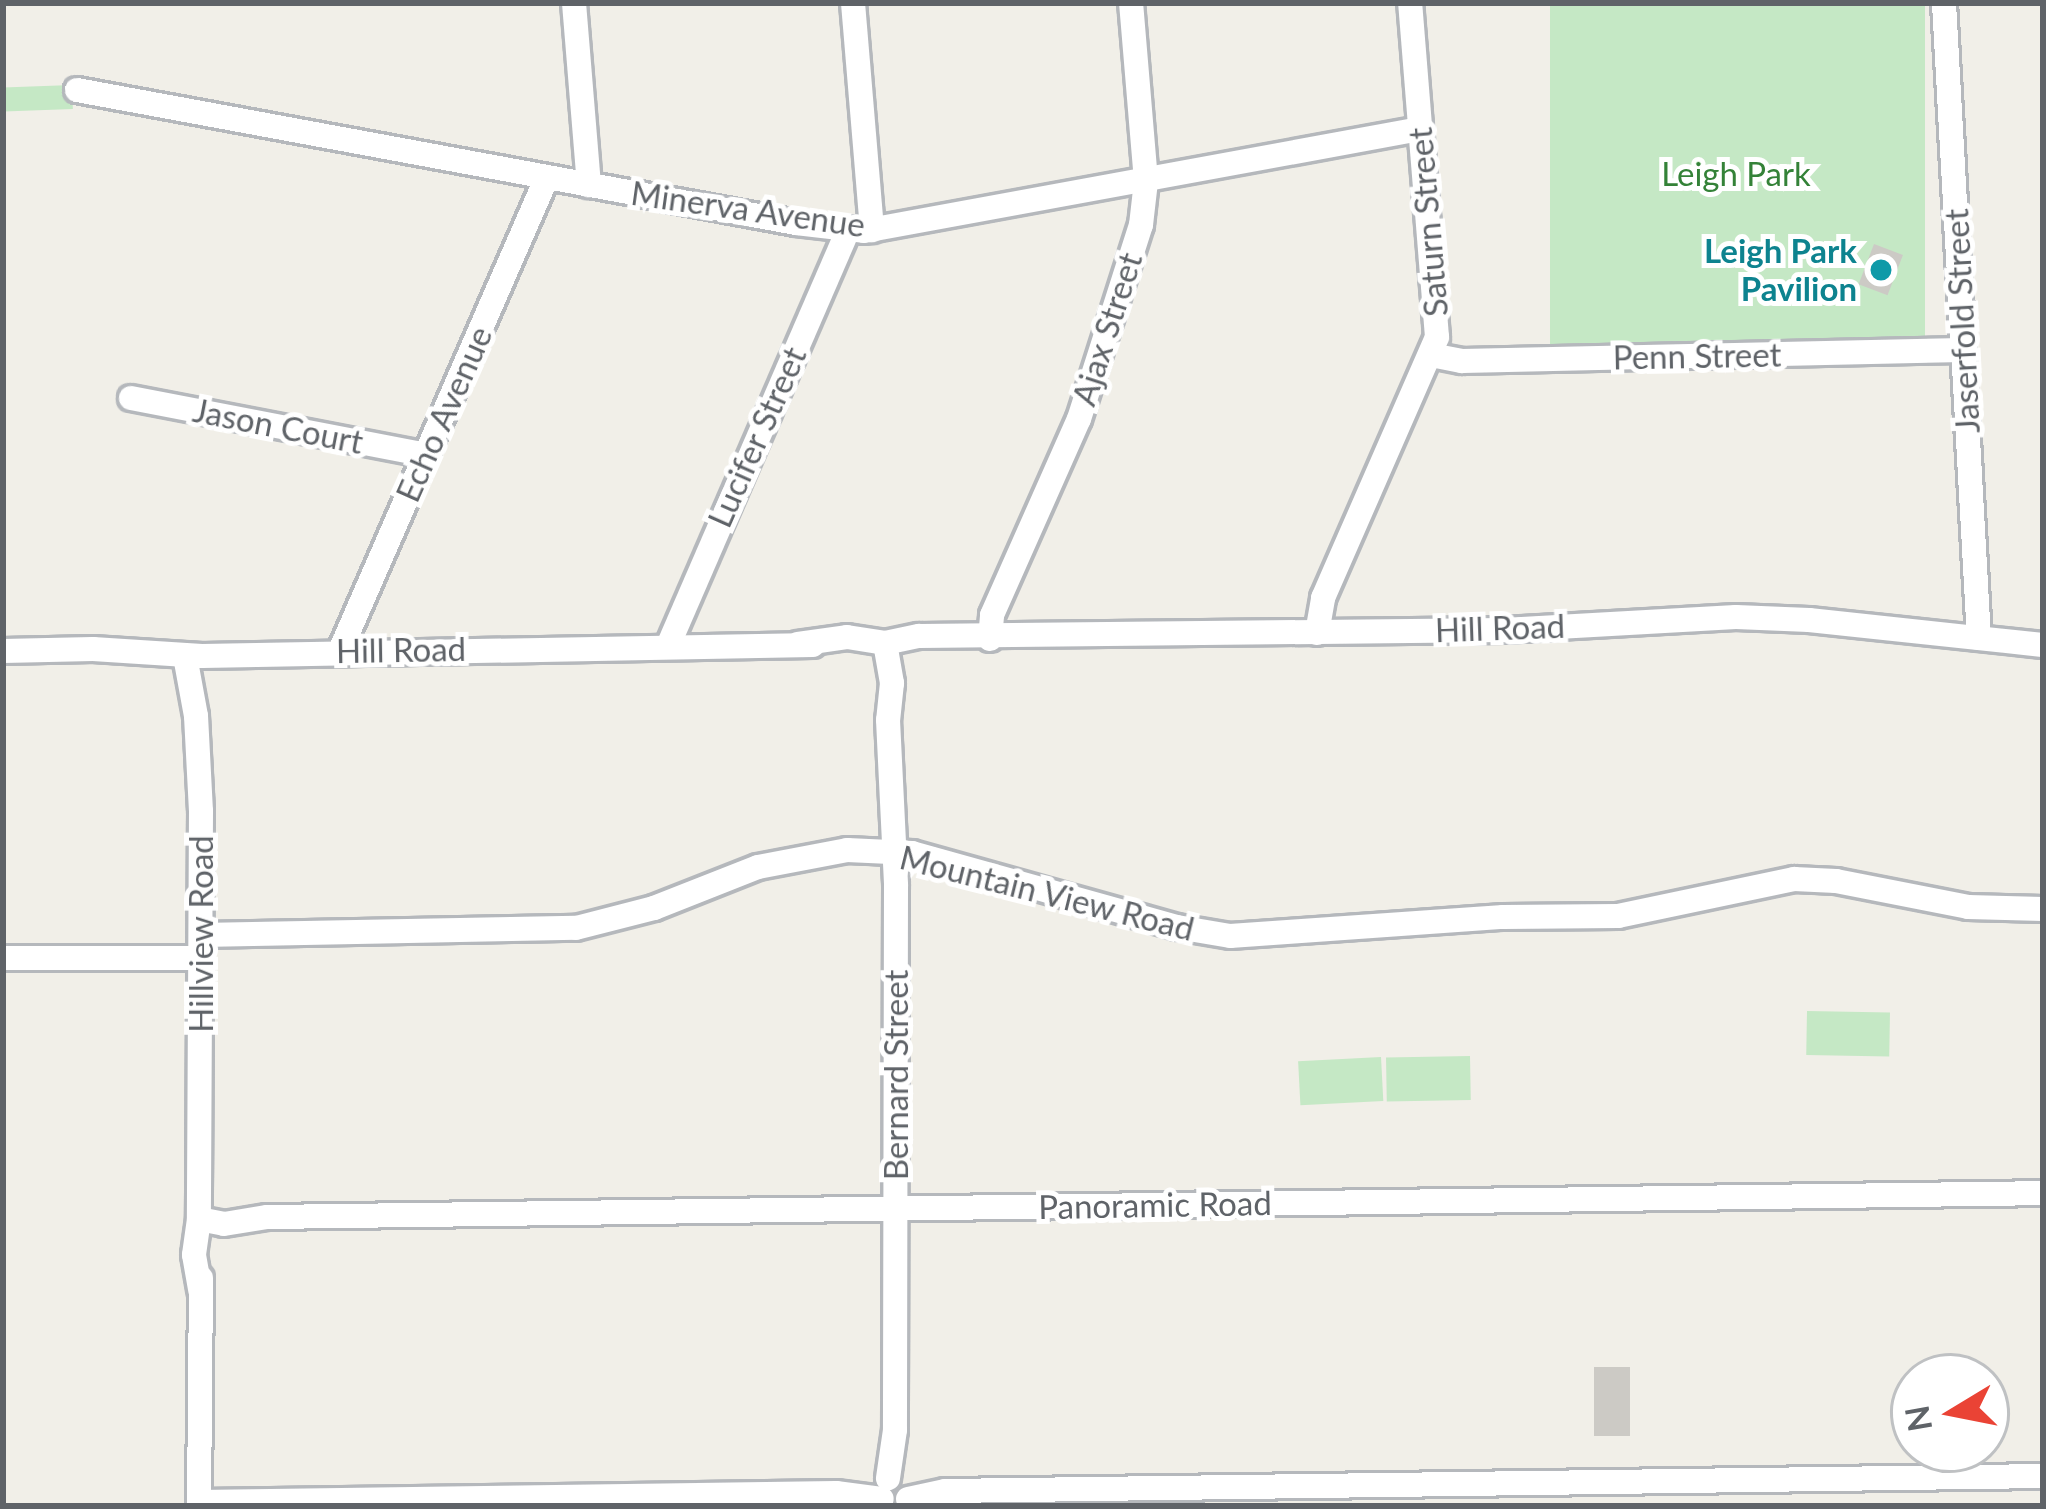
<!DOCTYPE html>
<html>
<head>
<meta charset="utf-8">
<style>
	body { margin:0 }
	#map { position:relative; width:2046px; height:1509px; overflow:hidden; background:#f1efe8; font-family:Lato,sans-serif }
	div>[style] { position:absolute }
	.green>* { inset:0; background:#c5e8c5; transform-origin:0 0 }
	.building>* { inset:0; background:#cccac5; transform-origin:0 0 }
	.roads { filter:drop-shadow(3px 0 #b5b8bc) drop-shadow(-3px 0 #b5b8bc) drop-shadow(0 3px #b5b8bc) drop-shadow(0 -3px #b5b8bc) }
	.minor>* { height:24px; margin:-12px; padding:0 12px; transform-origin:12px; border-radius:12px; background:#fff }
	.dots>* { width:33px; height:33px; translate:-50% -50%; box-sizing:border-box; border:6px solid #fff; border-radius:50% }
	span { translate:-50% -50%; white-space:nowrap; text-align:center; line-height:1.15; -webkit-text-stroke:10px #fff; paint-order:stroke }
	.park-label { font-size:33px; color:#348238 }
	.street-label { font-size:33px; color:#5f6368 }
	.culture-label { font-size:33px; color:#0d838f; font-weight:700 }
	.right { translate:-100% -50%; text-align:right }
	.frame { position:absolute; inset:0; border:6px solid #5f6368; pointer-events:none }
	.north { position:absolute; left:1890px; top:1353px; width:120px; height:120px; box-sizing:border-box; background:#fff; border:3px solid #bfc1c3; border-radius:50%; rotate:260deg; font-size:33px; font-weight:700; line-height:48px; text-align:center; color:#5f6368 }
	.north::after { content:''; display:block; margin:auto; width:42px; height:54px; background:#ea4335; clip-path:polygon(50% 0,100% 100%,50% 72%,0 100%) }
</style>
</head>
<body>
<div id="map">
	<div class="green">
		<i style="left:1550px;top:3px;width:375px;height:347px"></i>
		<i style="left:72px;top:85px;width:24px;height:69px;rotate:88deg"></i>
		<i style="left:1807px;top:1011px;width:83px;height:44px;rotate:1deg"></i>
		<i style="left:1470px;top:1056px;width:44px;height:84px;rotate:89deg"></i>
		<i style="left:1381px;top:1057px;width:44px;height:83px;rotate:87deg"></i>
	</div>
	<div class="building">
		<i style="left:1874px;top:244px;width:31px;height:43px;rotate:21deg"></i>
		<i style="left:1594px;top:1367px;width:36px;height:69px"></i>
	</div>
	<div class="roads">
		<div class="minor">
			<i style="left:574px;top:3px;width:183px;rotate:85.3deg"></i>
			<i style="left:853px;top:3px;width:228px;rotate:85.2deg"></i>
			<i style="left:1944px;top:3px;width:636px;rotate:86.85deg"></i>
			<i style="left:77px;top:90px;width:731px;rotate:10.48deg"></i>
			<i style="left:796px;top:223px;width:68px;rotate:6.7deg"></i>
			<i style="left:864px;top:231px;width:565px;rotate:-10.4deg"></i>
			<i style="left:1431px;top:355px;width:32px;rotate:11deg"></i>
			<i style="left:1462px;top:361px;width:501px;rotate:-1.26deg"></i>
			<i style="left:131px;top:398px;width:300px;rotate:10.9deg"></i>
			<i style="left:1317px;top:633px;width:36px;rotate:-80deg"></i>
			<i style="left:1323px;top:598px;width:285px;rotate:-66.4deg"></i>
			<i style="left:1437px;top:337px;width:335px;rotate:-94.6deg"></i>
			<i style="left:990px;top:639px;width:24px;rotate:-85deg"></i>
			<i style="left:992px;top:615px;width:214px;rotate:-66.1deg"></i>
			<i style="left:1079px;top:419px;width:204px;rotate:-72.3deg"></i>
			<i style="left:1141px;top:225px;width:44px;rotate:-83.5deg"></i>
			<i style="left:1146px;top:181px;width:179px;rotate:-94.8deg"></i>
			<i style="left:885px;top:643px;width:41px;rotate:80.1deg"></i>
			<i style="left:892px;top:683px;width:37px;rotate:96deg"></i>
			<i style="left:888px;top:720px;width:166px;rotate:87.2deg"></i>
			<i style="left:896px;top:886px;width:544px;rotate:90.11deg"></i>
			<i style="left:895px;top:1430px;width:49px;rotate:98.3deg"></i>
			<i style="left:798px;top:644px;width:49px;rotate:-8.1deg"></i>
			<i style="left:847px;top:637px;width:38px;rotate:9deg"></i>
			<i style="left:885px;top:643px;width:35px;rotate:-12deg"></i>
			<i style="left:919px;top:636px;width:585px;rotate:-0.59deg"></i>
			<i style="left:1504px;top:630px;width:232px;rotate:-3.2deg"></i>
			<i style="left:1736px;top:617px;width:73px;rotate:2.4deg"></i>
			<i style="left:1809px;top:620px;width:235px;rotate:6.1deg"></i>
			<i style="left:668px;top:646px;width:453px;rotate:-66.6deg"></i>
			<i style="left:3px;top:651px;width:90px;rotate:-1.3deg"></i>
			<i style="left:93px;top:649px;width:109px;rotate:3.7deg"></i>
			<i style="left:202px;top:656px;width:611px;rotate:-1.03deg"></i>
			<i style="left:340px;top:651px;width:517px;rotate:-66.41deg"></i>
			<i style="left:185px;top:656px;width:61px;rotate:79.6deg"></i>
			<i style="left:196px;top:716px;width:95px;rotate:87deg"></i>
			<i style="left:201px;top:811px;width:408px;rotate:90.3deg"></i>
			<i style="left:199px;top:1219px;width:36px;rotate:98deg"></i>
			<i style="left:194px;top:1255px;width:36px;rotate:80deg"></i>
			<i style="left:201px;top:935px;width:375px;rotate:-1.1deg"></i>
			<i style="left:576px;top:928px;width:81px;rotate:-14.4deg"></i>
			<i style="left:654px;top:908px;width:112px;rotate:-21.5deg"></i>
			<i style="left:758px;top:867px;width:91px;rotate:-10.8deg"></i>
			<i style="left:847px;top:850px;width:65px;rotate:2.6deg"></i>
			<i style="left:912px;top:853px;width:275px;rotate:15.6deg"></i>
			<i style="left:1177px;top:927px;width:54px;rotate:9.6deg"></i>
			<i style="left:1230px;top:936px;width:274px;rotate:-4deg"></i>
			<i style="left:1503px;top:917px;width:115px;rotate:-0.5deg"></i>
			<i style="left:1618px;top:916px;width:180px;rotate:-11.9deg"></i>
			<i style="left:1794px;top:879px;width:42px;rotate:2.7deg"></i>
			<i style="left:1836px;top:881px;width:135px;rotate:11.1deg"></i>
			<i style="left:1968px;top:907px;width:75px;rotate:1.5deg"></i>
			<i style="left:3px;top:958px;width:198px"></i>
			<i style="left:199px;top:1219px;width:25px;rotate:11deg"></i>
			<i style="left:224px;top:1224px;width:44px;rotate:-9.2deg"></i>
			<i style="left:267px;top:1217px;width:1776px;rotate:-0.77deg"></i>
			<i style="left:908px;top:1499px;width:38px;rotate:-12deg"></i>
			<i style="left:945px;top:1491px;width:1098px;rotate:-0.78deg"></i>
			<i style="left:199px;top:1502px;width:637px;rotate:-0.81deg"></i>
			<i style="left:836px;top:1493px;width:46px;rotate:7.4deg"></i>
			<i style="left:199px;top:1506px;width:228px;rotate:-89.5deg"></i>
		</div>
	</div>
	<div class="dots">
		<i style="left:1881px;top:270px;background:#0f9aa8"></i>
	</div>
	<div class="park-label">
		<span style="left:1736px;top:174px">Leigh Park</span>
	</div>
	<div class="street-label">
		<span style="left:748px;top:209px;rotate:8deg">Minerva Avenue</span>
		<span style="left:1428px;top:222px;rotate:-95deg">Saturn Street</span>
		<span style="left:1962px;top:321px;rotate:-93deg">Jaserfold Street</span>
		<span style="left:1107px;top:329px;rotate:-72deg">Ajax Street</span>
		<span style="left:1697px;top:356px;rotate:-1deg">Penn Street</span>
		<span style="left:444px;top:414px;rotate:-66deg">Echo Avenue</span>
		<span style="left:278px;top:426px;rotate:11deg">Jason Court</span>
		<span style="left:757px;top:437px;rotate:-66deg">Lucifer Street</span>
		<span style="left:1500px;top:628px;rotate:-2deg">Hill Road</span>
		<span style="left:401px;top:650px;rotate:-1deg">Hill Road</span>
		<span style="left:1047px;top:893px;rotate:14deg">Mountain View Road</span>
		<span style="left:201px;top:934px;rotate:-90deg">Hillview Road</span>
		<span style="left:896px;top:1075px;rotate:-90deg">Bernard Street</span>
		<span style="left:1155px;top:1205px;rotate:-1deg">Panoramic Road</span>
	</div>
	<div class="culture-label">
		<span class="right" style="left:1857px;top:270px">Leigh Park<br>Pavilion</span>
	</div>
	<div class="frame"></div>
	<div class="north">N</div>
</div>
</body>
</html>
